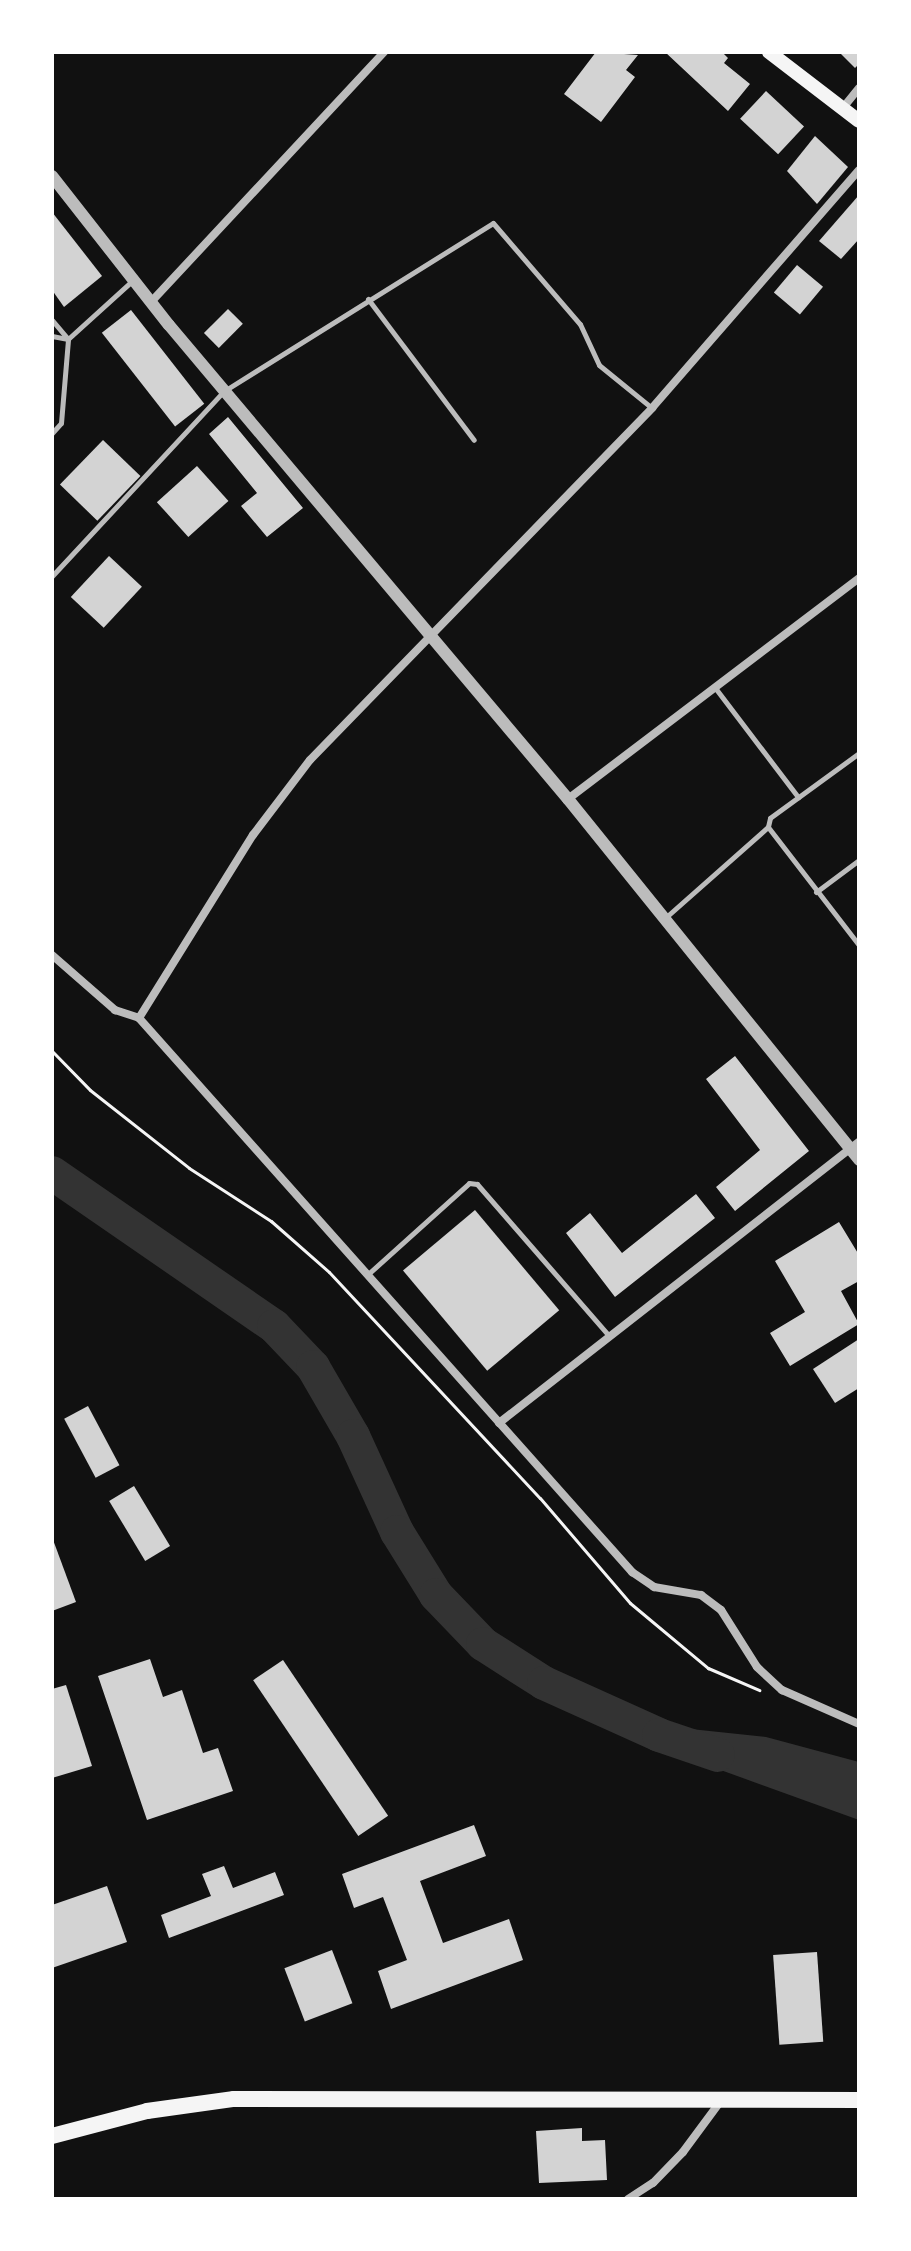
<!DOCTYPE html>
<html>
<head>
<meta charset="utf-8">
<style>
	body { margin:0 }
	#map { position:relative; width:911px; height:2251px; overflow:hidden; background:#111; font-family:Georgia,serif }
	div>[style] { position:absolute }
	.water>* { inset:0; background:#333 }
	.river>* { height:34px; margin:-17px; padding:0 17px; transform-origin:17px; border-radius:17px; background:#333 }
	.building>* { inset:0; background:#d3d3d3; transform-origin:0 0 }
	.path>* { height:3px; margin:-1.5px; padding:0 1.5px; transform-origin:1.5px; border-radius:1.5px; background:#f5f5f5 }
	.service>* { height:5px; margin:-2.5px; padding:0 2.5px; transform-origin:2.5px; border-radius:2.5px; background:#bcbcbc }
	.minor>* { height:8px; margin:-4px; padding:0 4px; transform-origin:4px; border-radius:4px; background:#bcbcbc }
	.tertiary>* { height:12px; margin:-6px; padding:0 6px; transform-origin:6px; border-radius:6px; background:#bcbcbc }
	.secondary>* { height:14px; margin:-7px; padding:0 7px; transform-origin:7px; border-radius:7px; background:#f5f5f5 }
	.primary>* { height:16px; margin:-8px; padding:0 8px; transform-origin:8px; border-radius:8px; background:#f5f5f5 }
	span { translate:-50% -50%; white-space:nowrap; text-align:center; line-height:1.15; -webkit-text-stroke:8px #fff; paint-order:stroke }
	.frame { position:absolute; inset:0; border:54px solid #fff; pointer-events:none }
</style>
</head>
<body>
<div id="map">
	<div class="water">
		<i style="clip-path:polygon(681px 1728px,766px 1737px,859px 1762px,859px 1820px,668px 1751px)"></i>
	</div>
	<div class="river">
		<i style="left:52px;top:1173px;width:270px;rotate:34.6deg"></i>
		<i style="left:274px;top:1326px;width:57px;rotate:46.4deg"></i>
		<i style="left:313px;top:1367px;width:80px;rotate:59.9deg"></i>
		<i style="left:353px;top:1436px;width:106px;rotate:65.4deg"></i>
		<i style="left:397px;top:1532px;width:74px;rotate:58.2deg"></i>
		<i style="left:436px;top:1595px;width:68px;rotate:46.2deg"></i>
		<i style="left:483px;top:1644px;width:72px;rotate:32.6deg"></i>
		<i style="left:544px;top:1683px;width:126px;rotate:24.3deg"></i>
		<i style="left:659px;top:1735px;width:62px;rotate:18.7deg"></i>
	</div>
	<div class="building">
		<i style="clip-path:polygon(596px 52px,638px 55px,626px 70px,635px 77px,601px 122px,564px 94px)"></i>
		<i style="clip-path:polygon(665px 52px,722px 52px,728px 58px,724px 63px,750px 84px,728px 111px)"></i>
		<i style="clip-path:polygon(839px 52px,859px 52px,859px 64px,855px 68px)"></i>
		<i style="left:766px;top:91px;width:52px;height:38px;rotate:43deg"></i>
		<i style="clip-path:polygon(815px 136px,848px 167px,817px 204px,787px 171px)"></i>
		<i style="clip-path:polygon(859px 195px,859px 239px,841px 259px,819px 241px)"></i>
		<i style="clip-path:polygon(52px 212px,102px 276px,64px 307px,52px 290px)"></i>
		<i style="left:797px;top:265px;width:34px;height:36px;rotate:40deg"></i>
		<i style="left:228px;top:309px;width:21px;height:34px;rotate:45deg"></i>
		<i style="left:131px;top:310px;width:119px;height:37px;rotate:52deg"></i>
		<i style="clip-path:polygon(228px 417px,303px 508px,267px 537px,241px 506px,257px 493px,209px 434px)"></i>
		<i style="left:103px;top:440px;width:52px;height:62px;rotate:44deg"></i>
		<i style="left:197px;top:466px;width:47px;height:54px;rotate:48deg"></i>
		<i style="left:109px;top:556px;width:45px;height:56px;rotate:43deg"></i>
		<i style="clip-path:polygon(735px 1056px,809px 1151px,735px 1211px,716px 1187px,760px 1150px,706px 1079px)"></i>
		<i style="clip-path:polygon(696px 1194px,715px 1218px,615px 1297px,566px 1233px,590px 1213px,622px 1253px)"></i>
		<i style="left:475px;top:1210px;width:131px;height:94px;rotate:50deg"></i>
		<i style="clip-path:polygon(839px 1222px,859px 1255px,859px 1281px,841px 1291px,859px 1324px,790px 1366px,770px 1333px,805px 1312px,775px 1261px)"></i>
		<i style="clip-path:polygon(859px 1339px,859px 1388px,835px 1403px,813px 1369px)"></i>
		<i style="left:88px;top:1406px;width:67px;height:27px;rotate:62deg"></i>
		<i style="left:134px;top:1486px;width:70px;height:29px;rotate:59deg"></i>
		<i style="clip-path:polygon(52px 1537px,76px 1602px,52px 1611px)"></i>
		<i style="clip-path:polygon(150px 1659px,163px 1697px,182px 1690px,203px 1753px,218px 1748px,233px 1791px,147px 1820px,98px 1676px)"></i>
		<i style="left:283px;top:1660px;width:188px;height:36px;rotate:56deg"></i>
		<i style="clip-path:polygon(66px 1685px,92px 1766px,52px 1778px,52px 1689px)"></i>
		<i style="clip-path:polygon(474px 1825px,486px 1856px,420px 1881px,443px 1943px,509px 1919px,523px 1960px,391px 2009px,378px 1971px,407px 1960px,383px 1897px,354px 1908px,342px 1874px)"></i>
		<i style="clip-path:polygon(224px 1866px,233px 1888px,275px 1872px,284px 1895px,169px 1938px,161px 1915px,211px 1896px,202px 1874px)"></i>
		<i style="clip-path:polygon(107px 1886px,127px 1942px,52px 1968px,52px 1905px)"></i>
		<i style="left:332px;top:1950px;width:57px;height:51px;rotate:69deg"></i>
		<i style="left:817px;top:1952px;width:90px;height:44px;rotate:86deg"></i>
		<i style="clip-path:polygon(582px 2128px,582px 2141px,605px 2140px,607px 2180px,539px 2183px,536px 2131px)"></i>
	</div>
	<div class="path">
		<i style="left:52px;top:1051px;width:54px;rotate:45.7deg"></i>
		<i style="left:90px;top:1090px;width:126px;rotate:38.2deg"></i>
		<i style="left:189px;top:1168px;width:98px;rotate:32.9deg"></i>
		<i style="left:271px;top:1221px;width:77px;rotate:41.3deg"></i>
		<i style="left:329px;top:1272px;width:309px;rotate:47deg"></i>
		<i style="left:540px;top:1498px;width:138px;rotate:49.4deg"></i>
		<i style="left:630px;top:1603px;width:102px;rotate:39.8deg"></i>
		<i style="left:708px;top:1668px;width:56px;rotate:23.3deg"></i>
	</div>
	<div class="service">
		<i style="left:368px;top:299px;width:176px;rotate:53.1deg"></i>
		<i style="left:52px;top:320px;width:25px;rotate:50deg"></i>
		<i style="left:52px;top:336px;width:15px;rotate:11deg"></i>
		<i style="left:52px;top:433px;width:13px;rotate:-48deg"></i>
		<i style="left:61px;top:423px;width:84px;rotate:-85.2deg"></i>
		<i style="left:68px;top:339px;width:88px;rotate:-42.2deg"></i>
		<i style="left:52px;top:576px;width:253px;rotate:-47.1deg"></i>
		<i style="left:224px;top:391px;width:317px;rotate:-32deg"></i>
		<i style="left:493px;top:223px;width:133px;rotate:49.3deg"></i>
		<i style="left:580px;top:324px;width:45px;rotate:65.1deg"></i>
		<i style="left:599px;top:365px;width:68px;rotate:39.1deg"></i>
		<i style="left:716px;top:689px;width:136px;rotate:52.8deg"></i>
		<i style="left:859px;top:753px;width:110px;rotate:143.9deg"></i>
		<i style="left:770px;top:818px;width:9px;rotate:103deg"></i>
		<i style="left:768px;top:827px;width:149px;rotate:52.4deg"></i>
		<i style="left:816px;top:892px;width:54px;rotate:-36.7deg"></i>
		<i style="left:665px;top:918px;width:137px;rotate:-41.5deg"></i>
		<i style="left:367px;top:1275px;width:137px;rotate:-42deg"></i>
		<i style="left:469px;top:1183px;width:8px;rotate:7deg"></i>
		<i style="left:477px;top:1184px;width:201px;rotate:49deg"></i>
	</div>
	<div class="minor">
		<i style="left:842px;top:109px;width:27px;rotate:-51deg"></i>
		<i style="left:151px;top:302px;width:342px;rotate:-47deg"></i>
		<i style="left:568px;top:799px;width:365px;rotate:-37.2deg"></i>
		<i style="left:52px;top:955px;width:84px;rotate:41.1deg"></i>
		<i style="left:115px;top:1010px;width:25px;rotate:18deg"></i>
		<i style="left:139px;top:1018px;width:216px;rotate:-58.1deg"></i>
		<i style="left:253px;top:835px;width:94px;rotate:-52.8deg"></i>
		<i style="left:310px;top:760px;width:491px;rotate:-45.8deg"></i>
		<i style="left:652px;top:408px;width:315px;rotate:-49deg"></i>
		<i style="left:139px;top:1018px;width:742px;rotate:48.33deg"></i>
		<i style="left:632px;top:1572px;width:27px;rotate:34deg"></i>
		<i style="left:654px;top:1587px;width:48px;rotate:9.7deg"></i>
		<i style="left:701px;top:1595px;width:25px;rotate:37deg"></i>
		<i style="left:721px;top:1610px;width:67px;rotate:57.7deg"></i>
		<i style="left:757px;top:1667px;width:34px;rotate:43deg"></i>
		<i style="left:782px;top:1690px;width:84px;rotate:23.8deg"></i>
		<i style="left:499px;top:1423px;width:457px;rotate:-38deg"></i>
		<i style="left:628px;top:2199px;width:30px;rotate:-33deg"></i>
		<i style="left:653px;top:2183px;width:43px;rotate:-45.9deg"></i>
		<i style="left:683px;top:2152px;width:62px;rotate:-53.5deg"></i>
	</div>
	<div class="tertiary">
		<i style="left:52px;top:176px;width:189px;rotate:51.9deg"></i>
		<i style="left:169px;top:325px;width:620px;rotate:49.91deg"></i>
		<i style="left:568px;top:799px;width:464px;rotate:51.1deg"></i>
	</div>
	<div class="secondary">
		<i style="left:769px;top:52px;width:113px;rotate:37.5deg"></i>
	</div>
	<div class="primary">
		<i style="left:52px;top:2136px;width:98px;rotate:-14.7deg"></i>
		<i style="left:147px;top:2111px;width:88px;rotate:-7.9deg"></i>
		<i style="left:234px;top:2099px;width:625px;rotate:0.09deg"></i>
	</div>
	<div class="frame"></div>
</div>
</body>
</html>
